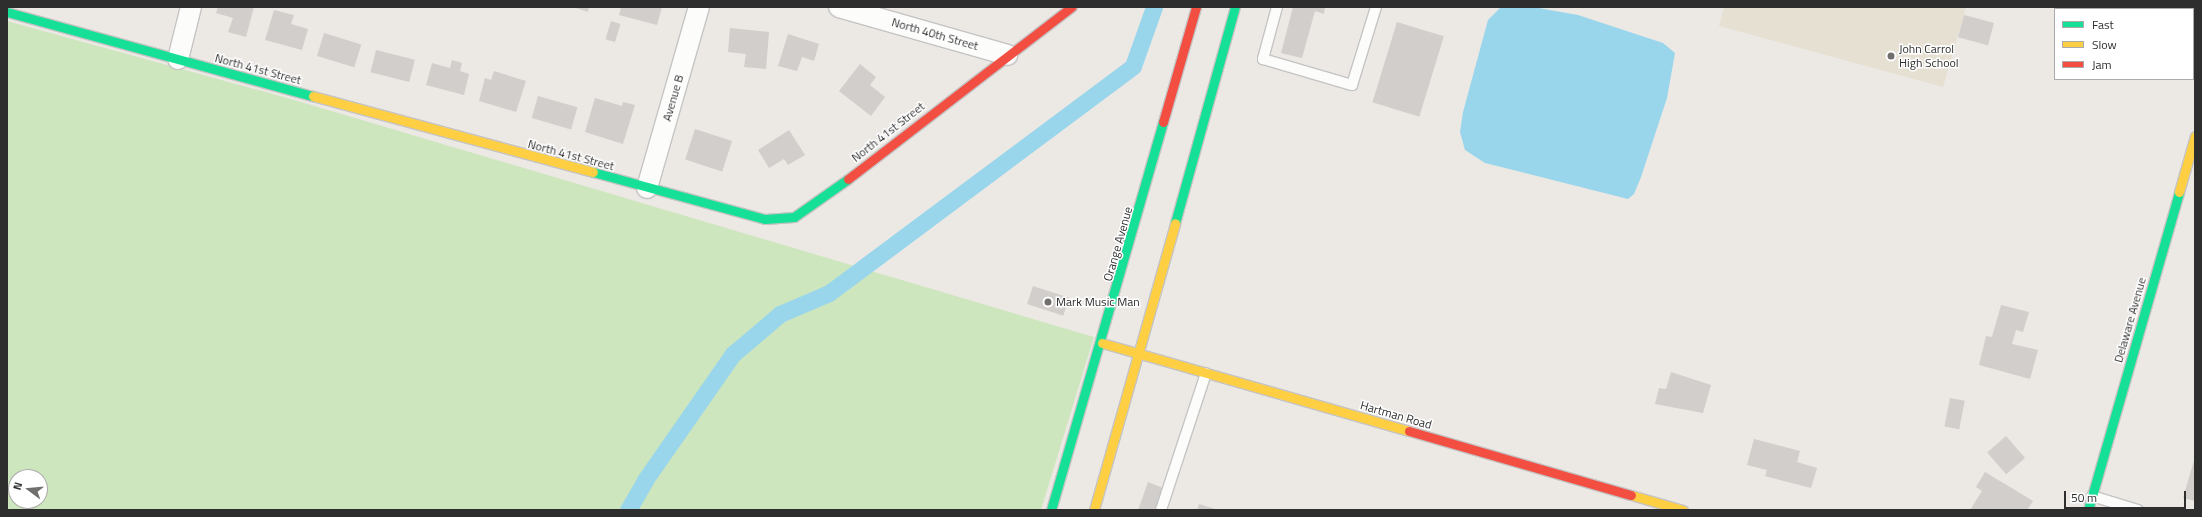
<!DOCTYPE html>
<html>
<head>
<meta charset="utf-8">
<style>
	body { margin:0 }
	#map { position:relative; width:2202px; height:517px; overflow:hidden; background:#ece8e4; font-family:"Titillium Web",sans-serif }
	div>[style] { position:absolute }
	.education>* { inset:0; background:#e6e0d3 }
	.green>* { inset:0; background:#cee6be }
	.water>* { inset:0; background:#99d6ec }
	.canal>* { height:17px; margin:-8.5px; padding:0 8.5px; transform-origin:8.5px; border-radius:8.5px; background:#99d6ec }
	.building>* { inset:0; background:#d1cecb; transform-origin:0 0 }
	.roads { filter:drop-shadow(1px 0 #c5c4c5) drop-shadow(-1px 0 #c5c4c5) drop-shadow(0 1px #c5c4c5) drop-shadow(0 -1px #c5c4c5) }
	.lane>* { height:10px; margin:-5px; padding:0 5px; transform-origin:5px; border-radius:5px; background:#fcfcfb }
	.street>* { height:20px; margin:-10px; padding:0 10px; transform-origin:10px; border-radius:10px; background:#fcfcfb }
	.fast>* { height:9px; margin:-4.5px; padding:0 4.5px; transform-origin:4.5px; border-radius:4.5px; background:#16e098 }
	.slow>* { height:9px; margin:-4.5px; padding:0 4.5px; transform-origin:4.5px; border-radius:4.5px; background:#ffcf43 }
	.jam>* { height:9px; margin:-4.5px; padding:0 4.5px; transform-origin:4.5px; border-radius:4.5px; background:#f24e42 }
	.dots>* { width:11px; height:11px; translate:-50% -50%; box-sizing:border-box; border:2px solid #fff; border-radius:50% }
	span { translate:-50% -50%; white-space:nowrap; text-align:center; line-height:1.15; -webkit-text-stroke:3px #fff; paint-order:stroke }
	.street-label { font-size:12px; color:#2e2e2e }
	.poi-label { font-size:12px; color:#2e2e2e }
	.left { translate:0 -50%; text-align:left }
	.frame { position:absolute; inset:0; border:8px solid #2e2e2e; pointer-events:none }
	.legend { position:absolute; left:2054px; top:8px; width:140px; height:72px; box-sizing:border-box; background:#fff; border:1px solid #ababab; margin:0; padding:5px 7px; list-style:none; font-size:12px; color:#2e2e2e }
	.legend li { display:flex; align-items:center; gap:8px; height:20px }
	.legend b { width:20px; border:1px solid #ababab }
	.north { position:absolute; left:8px; top:469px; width:40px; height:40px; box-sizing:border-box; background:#fff; border:1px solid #ababab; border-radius:50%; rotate:286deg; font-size:11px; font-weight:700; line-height:16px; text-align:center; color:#2e2e2e }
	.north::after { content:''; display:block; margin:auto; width:14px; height:18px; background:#706f6e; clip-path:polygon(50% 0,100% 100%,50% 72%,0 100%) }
	.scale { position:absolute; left:2064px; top:491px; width:122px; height:18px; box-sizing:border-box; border:2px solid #2e2e2e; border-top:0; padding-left:5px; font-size:12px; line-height:14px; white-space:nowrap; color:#2e2e2e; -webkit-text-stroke:3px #fff; paint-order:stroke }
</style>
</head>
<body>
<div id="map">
	<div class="education">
		<i style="clip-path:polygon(1724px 7px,1966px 7px,1943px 87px,1719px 26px)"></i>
	</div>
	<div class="green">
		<i style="clip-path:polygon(evenodd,7px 21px,291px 99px,1094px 337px,1041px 510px,7px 510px,7px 21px,16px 477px,40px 477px,40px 501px,16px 501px,16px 477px)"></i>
	</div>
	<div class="water">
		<i style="clip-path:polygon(1501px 7px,1533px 7px,1578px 15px,1663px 43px,1675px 53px,1667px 98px,1641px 177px,1634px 194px,1628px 199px,1485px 163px,1465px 150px,1460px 132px,1463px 112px,1488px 20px)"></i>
	</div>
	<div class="canal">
		<i style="left:628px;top:510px;width:34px;rotate:-60deg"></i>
		<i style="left:645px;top:480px;width:154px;rotate:-55.1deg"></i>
		<i style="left:733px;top:354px;width:62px;rotate:-40.4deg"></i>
		<i style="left:780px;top:314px;width:53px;rotate:-23.2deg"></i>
		<i style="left:829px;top:293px;width:379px;rotate:-36.7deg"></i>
		<i style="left:1133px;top:66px;width:63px;rotate:-70.4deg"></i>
	</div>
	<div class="building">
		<i style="clip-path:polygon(218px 7px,254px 7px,246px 37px,228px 32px,233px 18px,216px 13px)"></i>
		<i style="clip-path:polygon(573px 7px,589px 7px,588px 12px)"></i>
		<i style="clip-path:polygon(621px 7px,662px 7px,657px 25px,619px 15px)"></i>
		<i style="clip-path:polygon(1293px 7px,1325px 7px,1324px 14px,1315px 11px,1302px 58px,1281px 53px)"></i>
		<i style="clip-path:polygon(274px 10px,294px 15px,291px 24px,308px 29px,302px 50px,265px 40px)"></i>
		<i style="left:1964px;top:15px;width:31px;height:23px;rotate:15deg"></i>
		<i style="left:611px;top:21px;width:10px;height:19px;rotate:17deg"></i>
		<i style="left:1397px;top:22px;width:49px;height:84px;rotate:17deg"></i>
		<i style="clip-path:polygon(730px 28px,769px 32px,766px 69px,744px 67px,746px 54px,728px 52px)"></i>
		<i style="left:324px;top:33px;width:39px;height:24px;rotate:17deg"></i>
		<i style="clip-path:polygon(788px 34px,819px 44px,814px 61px,802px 57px,797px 71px,778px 66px)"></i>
		<i style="left:376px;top:50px;width:40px;height:23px;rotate:14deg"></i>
		<i style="clip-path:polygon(452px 60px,462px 63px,460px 71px,469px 74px,464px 95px,426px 85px,432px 63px,450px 68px)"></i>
		<i style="clip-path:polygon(860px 64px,876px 77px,870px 85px,885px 97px,871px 116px,839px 91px)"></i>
		<i style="clip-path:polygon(494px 71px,526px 81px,516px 112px,479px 101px,485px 78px,491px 80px)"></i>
		<i style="left:538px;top:96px;width:41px;height:23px;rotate:16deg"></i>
		<i style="clip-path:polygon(595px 98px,622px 106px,623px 102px,635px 105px,623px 144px,585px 132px)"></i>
		<i style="left:695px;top:129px;width:39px;height:32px;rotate:18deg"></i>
		<i style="clip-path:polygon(789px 130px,805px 155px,788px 165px,784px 159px,769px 168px,758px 150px)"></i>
		<i style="left:1033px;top:286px;width:38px;height:19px;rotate:18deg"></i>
		<i style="clip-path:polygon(2001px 305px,2029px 312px,2023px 332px,2016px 330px,2012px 344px,2038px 350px,2030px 379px,1979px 365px,1986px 336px,1992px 337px)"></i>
		<i style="clip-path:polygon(1671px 372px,1711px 385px,1703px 413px,1655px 404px,1659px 388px,1666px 389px)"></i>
		<i style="left:1950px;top:398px;width:15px;height:29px;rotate:11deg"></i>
		<i style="left:2006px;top:436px;width:29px;height:25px;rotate:49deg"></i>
		<i style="clip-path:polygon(1754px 439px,1800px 451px,1797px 462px,1817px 468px,1811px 488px,1765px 476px,1767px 470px,1747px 465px)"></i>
		<i style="clip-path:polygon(2195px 457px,2195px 501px,2183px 498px)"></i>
		<i style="clip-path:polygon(1985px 472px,2033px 501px,2027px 510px,1970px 510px,1982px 491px,1976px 487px)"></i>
		<i style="clip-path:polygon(1148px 482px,1163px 488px,1156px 510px,1138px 510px)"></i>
		<i style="clip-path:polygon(1199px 504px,1218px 510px,1197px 510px)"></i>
	</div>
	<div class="roads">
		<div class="lane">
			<i style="left:1277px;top:7px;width:54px;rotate:105.1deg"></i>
			<i style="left:1263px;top:59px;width:93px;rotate:16.3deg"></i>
			<i style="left:1352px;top:85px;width:82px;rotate:-72.9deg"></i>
			<i style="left:2092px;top:496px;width:48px;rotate:16.9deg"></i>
			<i style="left:1161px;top:510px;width:144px;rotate:-71.8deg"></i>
		</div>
		<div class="street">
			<i style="left:839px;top:7px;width:175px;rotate:15.9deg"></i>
			<i style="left:178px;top:59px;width:54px;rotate:-76deg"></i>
			<i style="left:647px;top:188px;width:188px;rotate:-74deg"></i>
		</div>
		<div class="fast">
			<i style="left:7px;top:12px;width:317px;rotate:15.4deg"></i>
			<i style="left:593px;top:172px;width:178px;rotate:15.3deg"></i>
			<i style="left:765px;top:219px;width:29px;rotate:-4deg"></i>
			<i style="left:794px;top:217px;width:66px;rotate:-35.1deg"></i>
			<i style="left:1175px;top:223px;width:224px;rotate:-74.5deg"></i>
			<i style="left:1051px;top:510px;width:404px;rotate:-73.9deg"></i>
			<i style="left:2088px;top:510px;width:331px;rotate:-74deg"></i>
		</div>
		<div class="slow">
			<i style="left:313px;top:96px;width:290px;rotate:15.2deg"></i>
			<i style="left:2179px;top:192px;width:58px;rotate:-74.1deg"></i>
			<i style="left:1102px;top:343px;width:319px;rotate:16deg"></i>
			<i style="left:1631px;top:495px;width:54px;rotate:16.1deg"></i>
			<i style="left:1094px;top:510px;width:298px;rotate:-74.2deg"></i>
		</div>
		<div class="jam">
			<i style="left:1163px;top:122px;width:120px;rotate:-74deg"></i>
			<i style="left:848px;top:179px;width:282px;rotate:-37.6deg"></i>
			<i style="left:1409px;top:431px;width:231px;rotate:16.1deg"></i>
		</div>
	</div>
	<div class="dots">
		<i style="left:1891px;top:56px;background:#706f6e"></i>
		<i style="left:1048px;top:302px;background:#706f6e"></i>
	</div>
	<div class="street-label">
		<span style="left:935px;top:34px;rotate:16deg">North 40th Street</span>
		<span style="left:258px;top:69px;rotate:15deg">North 41st Street</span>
		<span style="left:673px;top:98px;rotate:-74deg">Avenue B</span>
		<span style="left:888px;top:132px;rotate:-38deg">North 41st Street</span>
		<span style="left:571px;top:155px;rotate:15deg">North 41st Street</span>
		<span style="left:1118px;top:244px;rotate:-74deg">Orange Avenue</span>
		<span style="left:2130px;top:320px;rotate:-74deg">Delaware Avenue</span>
		<span style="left:1396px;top:415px;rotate:16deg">Hartman Road</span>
	</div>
	<div class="poi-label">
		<span class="left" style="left:1899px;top:56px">John Carrol<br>High School</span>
		<span class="left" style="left:1056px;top:302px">Mark Music Man</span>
	</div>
	<div class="frame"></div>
	<ul class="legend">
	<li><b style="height:5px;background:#16e098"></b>Fast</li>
	<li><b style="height:5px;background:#ffcf43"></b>Slow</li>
	<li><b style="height:5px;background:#f24e42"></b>Jam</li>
	</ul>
	<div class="north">N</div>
	<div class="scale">50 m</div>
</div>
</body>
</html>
